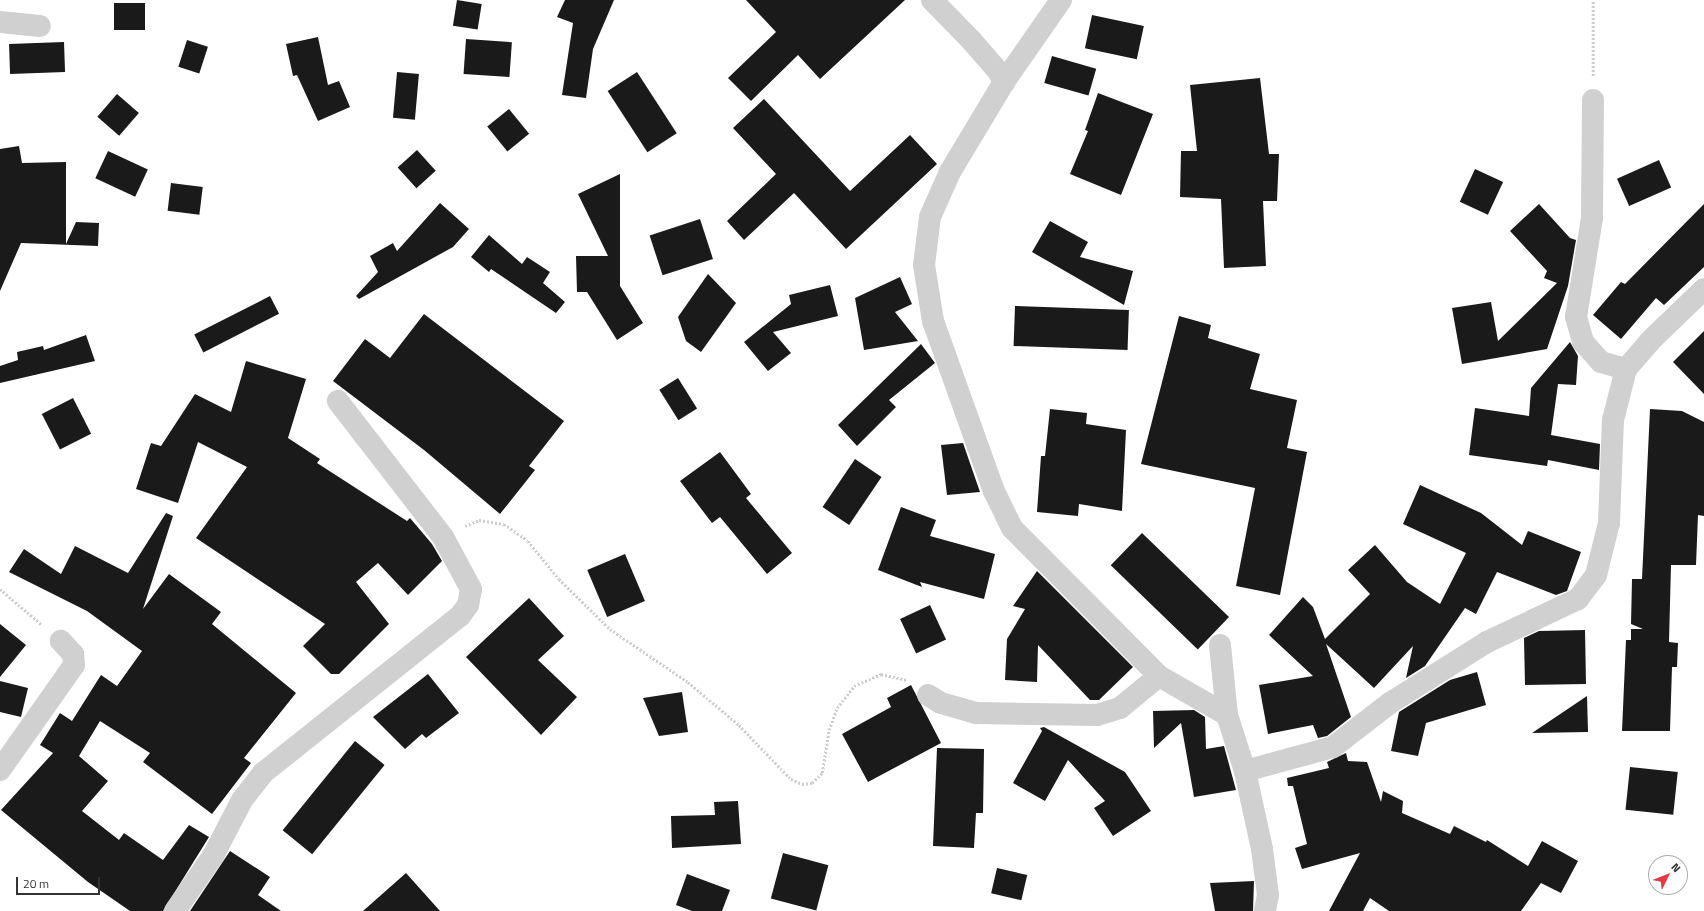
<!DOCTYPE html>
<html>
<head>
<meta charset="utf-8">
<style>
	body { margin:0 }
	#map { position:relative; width:1704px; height:911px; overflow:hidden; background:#fff; font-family:"Titillium Web",sans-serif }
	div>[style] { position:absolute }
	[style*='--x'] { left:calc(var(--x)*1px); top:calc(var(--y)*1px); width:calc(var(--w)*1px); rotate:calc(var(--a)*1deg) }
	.building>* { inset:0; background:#1a1a1a; transform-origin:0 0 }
	.path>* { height:2.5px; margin-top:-1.25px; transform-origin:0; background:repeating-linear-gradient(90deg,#cdcdcd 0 2px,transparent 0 4px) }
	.street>* { height:22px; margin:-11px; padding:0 11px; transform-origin:11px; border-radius:11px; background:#d0d0d0 }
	span { translate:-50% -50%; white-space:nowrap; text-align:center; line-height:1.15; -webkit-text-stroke:4px #fff; paint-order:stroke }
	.north { position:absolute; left:1648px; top:855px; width:40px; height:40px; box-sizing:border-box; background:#fff; border:1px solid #adadad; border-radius:50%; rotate:47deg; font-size:11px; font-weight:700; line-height:16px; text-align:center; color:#333 }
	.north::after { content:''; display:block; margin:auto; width:14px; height:18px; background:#e63946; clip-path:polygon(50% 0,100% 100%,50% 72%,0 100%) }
	.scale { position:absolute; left:16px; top:877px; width:84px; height:18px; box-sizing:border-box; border:2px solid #333; border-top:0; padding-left:5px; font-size:12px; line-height:14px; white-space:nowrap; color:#333; -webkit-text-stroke:3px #fff; paint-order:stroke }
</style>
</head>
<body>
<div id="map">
	<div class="building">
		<i style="left:457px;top:0;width:25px;height:26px;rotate:9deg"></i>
		<i style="clip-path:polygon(565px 0,614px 0,593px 49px,586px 98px,562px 95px,573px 23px,557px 17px)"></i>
		<i style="clip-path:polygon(746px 0,905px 0,820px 79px,798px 55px,751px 101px,728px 78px,776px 32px)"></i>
		<i style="left:145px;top:3px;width:27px;height:31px;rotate:90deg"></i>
		<i style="left:1092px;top:15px;width:53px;height:34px;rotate:12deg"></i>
		<i style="clip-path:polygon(318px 37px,328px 85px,339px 81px,350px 107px,318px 121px,297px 75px,293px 76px,286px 44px)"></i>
		<i style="left:466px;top:39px;width:46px;height:35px;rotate:4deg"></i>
		<i style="left:187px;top:40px;width:22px;height:28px;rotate:18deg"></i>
		<i style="left:64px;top:42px;width:30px;height:55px;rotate:88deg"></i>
		<i style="left:1052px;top:56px;width:46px;height:28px;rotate:16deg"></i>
		<i style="left:397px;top:72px;width:22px;height:46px;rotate:5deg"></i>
		<i style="left:637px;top:72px;width:73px;height:35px;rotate:57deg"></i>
		<i style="clip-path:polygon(1260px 78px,1269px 154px,1279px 154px,1277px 201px,1263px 201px,1266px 266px,1224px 268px,1221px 199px,1180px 197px,1181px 151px,1197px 151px,1190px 85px)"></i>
		<i style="clip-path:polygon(1098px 93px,1153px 114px,1121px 195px,1070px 174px,1088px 131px,1085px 130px)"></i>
		<i style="left:117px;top:94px;width:29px;height:30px;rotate:41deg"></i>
		<i style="clip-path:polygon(764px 99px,850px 191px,910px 135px,937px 164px,846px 249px,794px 193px,744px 240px,727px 221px,776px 174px,733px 128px)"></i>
		<i style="left:509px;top:109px;width:32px;height:28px;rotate:51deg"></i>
		<i style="clip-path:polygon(19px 146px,22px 163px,66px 162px,66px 244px,76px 222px,99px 223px,98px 246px,21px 243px,0 291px,0 149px)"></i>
		<i style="left:417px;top:150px;width:28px;height:26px;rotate:48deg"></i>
		<i style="left:108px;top:151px;width:44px;height:30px;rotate:25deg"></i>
		<i style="left:1659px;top:160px;width:30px;height:46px;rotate:66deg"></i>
		<i style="left:1475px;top:169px;width:31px;height:36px;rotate:25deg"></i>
		<i style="clip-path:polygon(620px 174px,620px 286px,643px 323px,617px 340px,587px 292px,577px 292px,576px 256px,608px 256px,578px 194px)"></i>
		<i style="left:171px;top:183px;width:32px;height:28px;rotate:7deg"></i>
		<i style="clip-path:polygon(440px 203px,469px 229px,453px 247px,359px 299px,356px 296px,378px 272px,370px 256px,393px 243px,397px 251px)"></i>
		<i style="clip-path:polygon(1539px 204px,1570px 238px,1576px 240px,1568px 286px,1547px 349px,1462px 364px,1452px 308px,1491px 302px,1498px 341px,1557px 283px,1544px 278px,1547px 271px,1510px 231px)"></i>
		<i style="clip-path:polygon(1704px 204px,1704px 267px,1664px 305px,1656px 298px,1621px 339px,1593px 315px,1621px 282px,1625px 284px)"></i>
		<i style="left:700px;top:219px;width:42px;height:53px;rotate:72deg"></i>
		<i style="clip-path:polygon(1050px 221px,1088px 242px,1080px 257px,1133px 271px,1124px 305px,1032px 252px)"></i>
		<i style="clip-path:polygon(489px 235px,522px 264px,527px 257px,550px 272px,543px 283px,565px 302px,556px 313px,491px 269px,489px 272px,471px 257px)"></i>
		<i style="clip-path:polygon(708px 274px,736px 303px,701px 352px,686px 341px,678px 317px)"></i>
		<i style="clip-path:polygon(900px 277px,912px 304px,895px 312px,918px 341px,864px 350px,855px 298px)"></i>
		<i style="clip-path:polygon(830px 285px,838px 316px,773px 332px,791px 353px,768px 371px,744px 342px,791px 304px,789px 295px)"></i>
		<i style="left:270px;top:296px;width:20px;height:85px;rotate:63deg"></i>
		<i style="left:1015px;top:306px;width:114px;height:40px;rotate:2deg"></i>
		<i style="clip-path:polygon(424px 314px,564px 421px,529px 466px,535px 470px,500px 514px,424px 450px,333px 381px,365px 339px,390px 358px)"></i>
		<i style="clip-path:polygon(1179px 316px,1211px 325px,1208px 338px,1260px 354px,1250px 389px,1297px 400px,1287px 448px,1307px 452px,1280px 595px,1236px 586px,1255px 488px,1141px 464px)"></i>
		<i style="clip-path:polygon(1704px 331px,1704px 394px,1673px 362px)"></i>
		<i style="clip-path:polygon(86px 335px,95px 361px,0 383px,0 366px,18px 360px,17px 352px,43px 346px,44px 350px)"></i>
		<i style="clip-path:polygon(1570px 342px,1578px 356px,1576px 385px,1558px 384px,1551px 435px,1600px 444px,1599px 470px,1548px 460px,1547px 466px,1469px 455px,1475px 408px,1529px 416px,1531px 388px)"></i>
		<i style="clip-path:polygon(921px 344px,935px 363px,889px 400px,896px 407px,857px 446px,838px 425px)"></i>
		<i style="clip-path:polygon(246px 361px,306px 379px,288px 438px,320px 459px,317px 463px,407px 521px,410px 518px,432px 544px,442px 561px,408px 595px,378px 563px,356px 582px,389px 624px,339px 674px,331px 674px,303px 646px,325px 624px,196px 538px,247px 467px,198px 442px,178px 503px,136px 489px,151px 443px,161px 446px,195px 394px,231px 412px)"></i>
		<i style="left:678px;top:378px;width:36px;height:22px;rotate:58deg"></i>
		<i style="left:73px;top:398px;width:40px;height:35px;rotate:63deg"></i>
		<i style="clip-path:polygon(1050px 409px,1087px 413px,1086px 424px,1126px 430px,1122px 511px,1079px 504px,1078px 516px,1037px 512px,1041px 456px,1045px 456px)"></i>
		<i style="clip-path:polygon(1650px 409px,1682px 411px,1704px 422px,1704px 516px,1698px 515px,1696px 565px,1671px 565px,1669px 642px,1678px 643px,1677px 667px,1672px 667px,1670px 731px,1622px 731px,1626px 640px,1631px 640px,1631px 629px,1643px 629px,1631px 624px,1632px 579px,1642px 579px)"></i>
		<i style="clip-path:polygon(963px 443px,980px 492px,947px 495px,941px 445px)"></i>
		<i style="clip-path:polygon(720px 452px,751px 494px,746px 498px,792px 553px,767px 574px,720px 517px,712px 523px,680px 481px)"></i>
		<i style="left:855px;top:459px;width:32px;height:58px;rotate:34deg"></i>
		<i style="clip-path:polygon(1420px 485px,1481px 513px,1522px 545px,1528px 531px,1581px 552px,1567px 591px,1556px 595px,1497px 572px,1476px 614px,1465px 608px,1425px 666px,1406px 678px,1413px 646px,1374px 688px,1326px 644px,1351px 717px,1327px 736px,1318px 738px,1313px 725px,1268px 734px,1259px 685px,1313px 676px,1269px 635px,1303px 597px,1313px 607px,1325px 639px,1370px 594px,1348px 570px,1375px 545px,1407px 582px,1440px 604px,1466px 553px,1403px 524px)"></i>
		<i style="clip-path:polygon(901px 507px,936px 520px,930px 536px,995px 554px,984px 599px,920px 582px,922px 587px,878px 570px)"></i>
		<i style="clip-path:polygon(166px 513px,173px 516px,143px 609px,169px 574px,221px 612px,212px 624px,296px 693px,244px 758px,251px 763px,212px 814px,143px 762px,150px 753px,100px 721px,79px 756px,108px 781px,82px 811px,119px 840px,124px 833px,163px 860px,189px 825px,209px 837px,163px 911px,130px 911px,88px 882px,1px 810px,53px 753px,40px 745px,60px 713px,72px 721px,101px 675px,117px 686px,142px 651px,87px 611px,9px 572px,24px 549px,61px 574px,75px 546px,128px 573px)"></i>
		<i style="left:1142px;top:533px;width:121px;height:45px;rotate:44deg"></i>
		<i style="left:625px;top:554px;width:51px;height:41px;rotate:67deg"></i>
		<i style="clip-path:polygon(1037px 571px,1133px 667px,1099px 700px,1090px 700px,1038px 645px,1037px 682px,1005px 680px,1007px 639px,1025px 609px,1013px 606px)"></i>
		<i style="clip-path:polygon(529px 598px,564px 636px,538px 660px,577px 697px,541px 735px,466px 657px)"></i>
		<i style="left:930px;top:605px;width:38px;height:33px;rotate:65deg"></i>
		<i style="clip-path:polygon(0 624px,26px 645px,0 677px)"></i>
		<i style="clip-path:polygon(1585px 630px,1586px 684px,1525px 685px,1524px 638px,1539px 631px)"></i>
		<i style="clip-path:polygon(1477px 672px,1486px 705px,1426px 723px,1418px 756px,1391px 751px,1399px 712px,1450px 680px)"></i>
		<i style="clip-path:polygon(428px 674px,459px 713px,426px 738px,422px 734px,405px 749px,373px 717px)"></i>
		<i style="clip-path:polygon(0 681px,28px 688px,21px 717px,0 712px)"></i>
		<i style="clip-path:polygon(911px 685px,941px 743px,868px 782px,842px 734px,891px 707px,887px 698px)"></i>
		<i style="clip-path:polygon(682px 692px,688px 732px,659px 736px,643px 698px)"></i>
		<i style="clip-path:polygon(1587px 696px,1588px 732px,1532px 733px)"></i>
		<i style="clip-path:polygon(1194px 710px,1205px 717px,1206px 749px,1224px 746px,1236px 790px,1194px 797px,1181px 723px,1154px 748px,1153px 711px)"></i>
		<i style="clip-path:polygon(1044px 727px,1125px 772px,1151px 811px,1113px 836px,1094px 808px,1105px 801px,1068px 760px,1045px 801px,1013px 783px,1042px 731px,1040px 728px)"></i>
		<i style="left:355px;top:741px;width:38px;height:115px;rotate:39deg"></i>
		<i style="clip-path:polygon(937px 748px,984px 749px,983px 813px,976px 813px,974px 848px,933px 846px)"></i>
		<i style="clip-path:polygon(1346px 753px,1348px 761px,1367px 762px,1381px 802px,1383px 791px,1403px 801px,1402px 813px,1450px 834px,1454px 826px,1486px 842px,1487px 840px,1528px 866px,1542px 841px,1578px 861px,1561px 893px,1541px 883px,1521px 911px,1389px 911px,1370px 898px,1363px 911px,1329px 911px,1360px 853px,1302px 869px,1295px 848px,1307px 844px,1293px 786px,1288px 786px,1287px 778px,1329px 768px,1327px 762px)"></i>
		<i style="left:1630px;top:767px;width:48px;height:43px;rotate:6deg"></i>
		<i style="clip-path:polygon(738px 801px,741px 844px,672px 848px,671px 816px,715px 815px,714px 802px)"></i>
		<i style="clip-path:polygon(230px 851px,270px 877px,258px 895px,281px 911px,190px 911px)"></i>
		<i style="left:783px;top:853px;width:47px;height:47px;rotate:15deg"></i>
		<i style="left:997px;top:868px;width:31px;height:26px;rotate:13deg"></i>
		<i style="clip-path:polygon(406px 873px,440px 911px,363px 911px)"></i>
		<i style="clip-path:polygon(687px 874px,730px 890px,722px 911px,692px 911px,676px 905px)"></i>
		<i style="clip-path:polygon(1254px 881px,1253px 911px,1215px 911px,1210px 883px)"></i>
	</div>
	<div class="path">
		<i style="--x:1593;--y:76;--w:76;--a:-90"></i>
		<i style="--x:465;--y:526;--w:15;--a:-23"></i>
		<i style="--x:479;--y:520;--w:25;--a:9"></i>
		<i style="--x:504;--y:524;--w:29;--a:35"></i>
		<i style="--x:528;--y:541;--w:49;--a:50.8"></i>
		<i style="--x:559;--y:579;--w:71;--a:44.4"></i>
		<i style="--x:610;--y:629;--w:94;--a:34.2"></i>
		<i style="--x:688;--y:682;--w:67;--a:40.1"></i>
		<i style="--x:739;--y:725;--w:75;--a:46.1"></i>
		<i style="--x:791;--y:779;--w:12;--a:24"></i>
		<i style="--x:802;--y:784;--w:10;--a:-6"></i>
		<i style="--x:812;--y:783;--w:14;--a:-45"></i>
		<i style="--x:822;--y:773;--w:44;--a:-80.8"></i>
		<i style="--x:829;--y:730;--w:23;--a:-70"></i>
		<i style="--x:837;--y:708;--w:28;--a:-52"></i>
		<i style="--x:854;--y:686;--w:30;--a:-24"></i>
		<i style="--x:881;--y:674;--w:27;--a:13"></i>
		<i style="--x:0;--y:589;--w:55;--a:40.6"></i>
	</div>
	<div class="street">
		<i style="--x:932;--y:0;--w:56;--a:45.7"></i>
		<i style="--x:971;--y:40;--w:41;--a:48.9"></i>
		<i style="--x:998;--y:71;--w:13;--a:61"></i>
		<i style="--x:1004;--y:82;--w:105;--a:121"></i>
		<i style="--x:950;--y:172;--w:49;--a:114"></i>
		<i style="--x:930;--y:217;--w:48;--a:97.1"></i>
		<i style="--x:924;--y:265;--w:57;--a:80.9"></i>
		<i style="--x:933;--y:321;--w:181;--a:70.3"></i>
		<i style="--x:994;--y:491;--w:41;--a:64.1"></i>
		<i style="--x:1012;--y:528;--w:209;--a:45.2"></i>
		<i style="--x:1159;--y:676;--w:78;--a:29.8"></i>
		<i style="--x:0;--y:22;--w:40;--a:5.7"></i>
		<i style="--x:1004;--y:82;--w:100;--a:-55.2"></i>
		<i style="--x:1593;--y:100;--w:118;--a:90.5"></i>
		<i style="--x:1592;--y:218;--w:100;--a:99.2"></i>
		<i style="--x:1576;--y:317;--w:26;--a:74"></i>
		<i style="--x:1583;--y:342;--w:27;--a:48"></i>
		<i style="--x:1601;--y:362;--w:26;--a:16"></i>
		<i style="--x:1220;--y:645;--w:70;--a:84.3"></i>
		<i style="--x:1227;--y:715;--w:59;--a:72.2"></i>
		<i style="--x:1245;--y:771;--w:80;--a:77.7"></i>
		<i style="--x:1262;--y:849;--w:46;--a:82.6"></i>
		<i style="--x:1268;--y:895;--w:16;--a:101"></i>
		<i style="--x:928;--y:695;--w:15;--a:32"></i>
		<i style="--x:941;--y:703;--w:37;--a:16"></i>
		<i style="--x:977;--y:713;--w:120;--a:1"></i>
		<i style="--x:1097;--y:715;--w:24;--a:-17"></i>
		<i style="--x:1120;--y:708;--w:50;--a:-39.4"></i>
		<i style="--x:0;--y:770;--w:128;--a:-54.8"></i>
		<i style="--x:74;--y:665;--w:11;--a:-95"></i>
		<i style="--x:73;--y:654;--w:18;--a:-133"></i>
		<i style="--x:1245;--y:771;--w:91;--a:-15.3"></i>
		<i style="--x:1333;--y:747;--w:72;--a:-37.7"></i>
		<i style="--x:1390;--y:703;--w:115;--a:-32.2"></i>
		<i style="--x:1487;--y:642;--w:101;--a:-25.3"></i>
		<i style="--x:1578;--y:599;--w:30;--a:-53"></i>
		<i style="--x:1596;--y:575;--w:54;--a:-76"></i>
		<i style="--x:1609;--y:523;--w:103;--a:-87.8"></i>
		<i style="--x:1613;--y:420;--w:53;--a:-75.7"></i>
		<i style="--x:1626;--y:369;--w:37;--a:-49"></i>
		<i style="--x:1650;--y:341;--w:75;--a:-43.9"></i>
		<i style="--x:175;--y:911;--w:67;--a:-55.4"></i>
		<i style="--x:213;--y:856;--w:63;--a:-62.6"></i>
		<i style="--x:242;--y:800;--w:34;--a:-52"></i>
		<i style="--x:263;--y:773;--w:252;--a:-38.6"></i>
		<i style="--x:460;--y:616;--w:14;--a:-54"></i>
		<i style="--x:468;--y:605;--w:16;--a:-79"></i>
		<i style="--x:471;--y:589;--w:59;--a:-118.3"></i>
		<i style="--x:443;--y:537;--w:172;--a:-127.7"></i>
	</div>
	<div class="north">N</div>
	<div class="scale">20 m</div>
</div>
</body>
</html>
